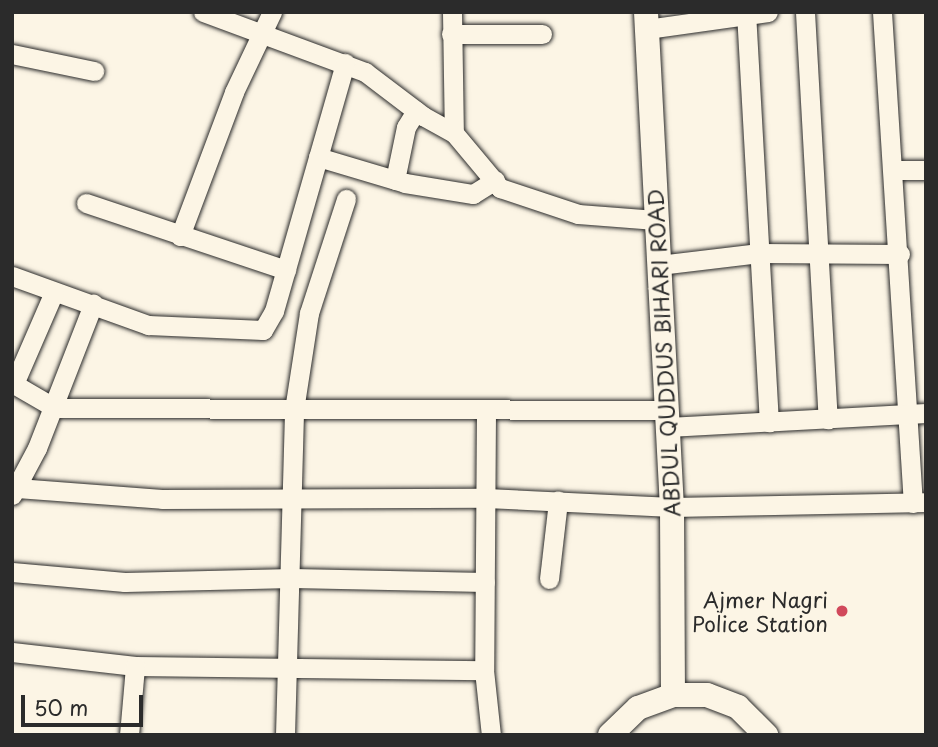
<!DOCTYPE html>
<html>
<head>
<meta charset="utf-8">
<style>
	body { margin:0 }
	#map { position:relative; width:938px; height:747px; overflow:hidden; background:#fcf5e5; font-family:"Playpen Sans",sans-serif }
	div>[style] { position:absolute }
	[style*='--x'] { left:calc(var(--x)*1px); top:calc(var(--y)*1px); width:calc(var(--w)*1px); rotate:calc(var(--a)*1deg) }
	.roads { filter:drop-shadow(0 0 2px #2b2b2b) drop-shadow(0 0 2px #2b2b2b) }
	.minor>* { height:19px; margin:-9.5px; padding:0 9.5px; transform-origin:9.5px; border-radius:9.5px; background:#fcf5e5 }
	.major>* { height:24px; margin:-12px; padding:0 12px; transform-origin:12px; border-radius:12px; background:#fcf5e5 }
	.dots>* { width:19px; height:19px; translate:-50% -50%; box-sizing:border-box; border:4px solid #fcf5e5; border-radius:50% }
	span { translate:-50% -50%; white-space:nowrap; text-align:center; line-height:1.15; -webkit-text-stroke:5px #fcf5e5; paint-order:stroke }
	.street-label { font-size:21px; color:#2b2b2b }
	.poi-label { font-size:21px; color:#2b2b2b }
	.right { translate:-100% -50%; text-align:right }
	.frame { position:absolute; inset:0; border:14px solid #2b2b2b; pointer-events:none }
	.scale { position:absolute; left:21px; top:695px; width:122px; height:32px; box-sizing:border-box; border:4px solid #2b2b2b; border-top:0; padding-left:9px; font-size:21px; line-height:24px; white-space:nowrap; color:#2b2b2b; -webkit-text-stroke:5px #fcf5e5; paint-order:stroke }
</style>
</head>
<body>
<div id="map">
	<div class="roads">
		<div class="minor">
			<i style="--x:203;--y:12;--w:173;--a:20.3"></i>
			<i style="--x:365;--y:72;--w:73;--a:37.2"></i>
			<i style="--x:423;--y:116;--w:35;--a:29"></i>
			<i style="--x:454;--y:133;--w:72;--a:50.1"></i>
			<i style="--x:500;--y:188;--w:82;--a:18.4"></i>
			<i style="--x:578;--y:214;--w:78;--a:4.4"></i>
			<i style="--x:452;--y:12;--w:121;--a:89.1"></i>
			<i style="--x:746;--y:12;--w:411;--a:86.8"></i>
			<i style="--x:805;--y:12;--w:408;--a:86.8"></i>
			<i style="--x:882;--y:12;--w:492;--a:86.4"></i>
			<i style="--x:647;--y:29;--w:122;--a:-8"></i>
			<i style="--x:451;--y:34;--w:91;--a:0"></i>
			<i style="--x:12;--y:54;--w:84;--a:11.7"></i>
			<i style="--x:318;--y:157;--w:91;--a:16.6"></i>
			<i style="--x:405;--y:183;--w:69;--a:9.2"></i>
			<i style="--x:473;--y:194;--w:26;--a:-32"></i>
			<i style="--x:895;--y:170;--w:31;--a:0"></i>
			<i style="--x:395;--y:180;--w:54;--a:-78.3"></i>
			<i style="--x:406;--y:127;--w:19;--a:-58"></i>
			<i style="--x:86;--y:203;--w:211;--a:18.5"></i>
			<i style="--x:180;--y:236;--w:154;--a:-69.4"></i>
			<i style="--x:234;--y:92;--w:89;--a:-64.6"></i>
			<i style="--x:659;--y:265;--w:101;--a:-6.8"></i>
			<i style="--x:759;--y:253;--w:141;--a:0.4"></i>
			<i style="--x:12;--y:276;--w:145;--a:19.8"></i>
			<i style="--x:148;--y:325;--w:115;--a:2.5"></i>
			<i style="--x:263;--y:330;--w:22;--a:-60"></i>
			<i style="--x:274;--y:311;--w:258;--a:-74"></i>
			<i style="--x:12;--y:383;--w:50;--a:30.2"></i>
			<i style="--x:55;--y:408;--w:612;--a:0.19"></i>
			<i style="--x:14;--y:384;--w:100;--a:-66.5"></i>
			<i style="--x:486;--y:412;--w:258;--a:90.4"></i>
			<i style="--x:484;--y:670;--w:65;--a:83.9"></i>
			<i style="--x:668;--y:427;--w:258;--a:-3.1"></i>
			<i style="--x:17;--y:488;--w:145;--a:4.3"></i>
			<i style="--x:162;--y:499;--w:324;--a:-0.2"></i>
			<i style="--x:486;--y:498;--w:186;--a:2.8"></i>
			<i style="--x:672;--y:507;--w:254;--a:-1.1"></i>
			<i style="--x:12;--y:495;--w:53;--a:-62"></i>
			<i style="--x:37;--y:448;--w:155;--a:-68.7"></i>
			<i style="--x:12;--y:572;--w:113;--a:5.1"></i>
			<i style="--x:125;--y:582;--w:167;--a:-1.4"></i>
			<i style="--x:292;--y:578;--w:193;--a:1.2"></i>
			<i style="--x:549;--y:579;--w:79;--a:-83.4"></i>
			<i style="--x:12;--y:652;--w:124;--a:6.5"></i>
			<i style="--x:135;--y:666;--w:349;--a:0.7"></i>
			<i style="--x:129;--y:735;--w:69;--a:-85"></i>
			<i style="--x:285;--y:735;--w:325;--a:-88.4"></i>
			<i style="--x:294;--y:410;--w:98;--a:-81.2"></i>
			<i style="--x:309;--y:313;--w:120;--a:-72"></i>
		</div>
		<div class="major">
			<i style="--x:646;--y:12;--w:496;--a:87"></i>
			<i style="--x:672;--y:507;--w:188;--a:89.7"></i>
			<i style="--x:610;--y:735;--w:39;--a:-44"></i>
			<i style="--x:638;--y:708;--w:37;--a:-20"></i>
			<i style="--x:673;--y:695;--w:34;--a:0"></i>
			<i style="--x:707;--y:695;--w:33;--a:21"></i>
			<i style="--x:738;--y:707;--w:40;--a:45"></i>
		</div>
	</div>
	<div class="dots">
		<i style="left:842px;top:611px;background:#d1495b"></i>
	</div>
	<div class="street-label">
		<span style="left:663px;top:353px;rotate:-93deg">ABDUL QUDDUS BIHARI ROAD</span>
	</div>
	<div class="poi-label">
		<span class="right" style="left:828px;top:611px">Ajmer Nagri<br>Police Station</span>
	</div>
	<div class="frame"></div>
	<div class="scale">50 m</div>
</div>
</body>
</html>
